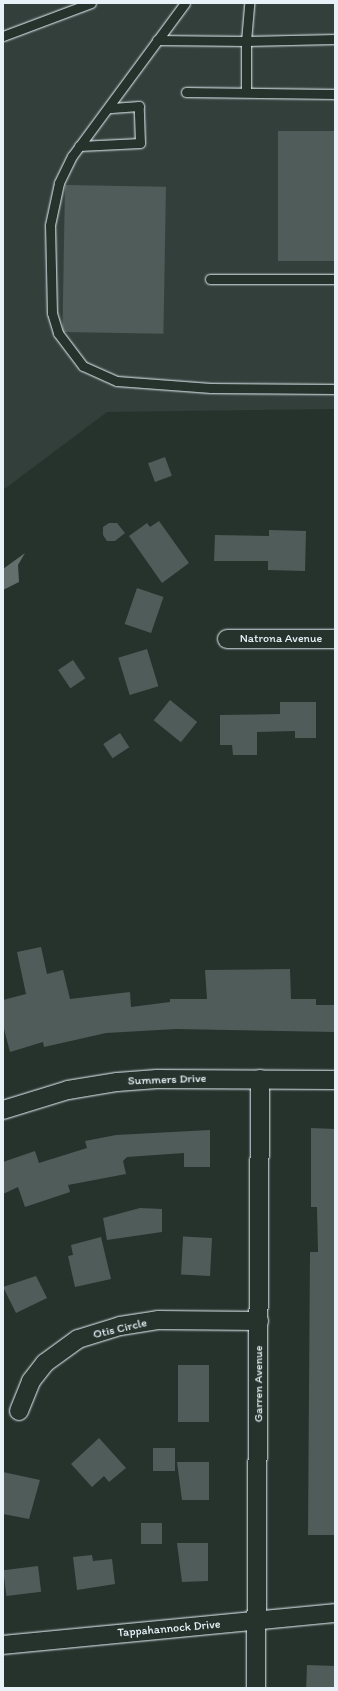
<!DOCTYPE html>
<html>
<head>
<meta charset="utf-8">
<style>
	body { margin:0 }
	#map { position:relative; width:338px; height:1691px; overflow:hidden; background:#26332d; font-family:Itim,sans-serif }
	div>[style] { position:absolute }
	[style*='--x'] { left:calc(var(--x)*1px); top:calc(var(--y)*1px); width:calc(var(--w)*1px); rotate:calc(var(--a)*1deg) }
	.built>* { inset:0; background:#333f3a }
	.water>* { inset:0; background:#636f6d }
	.building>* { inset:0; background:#505c59; transform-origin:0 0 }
	.roads { filter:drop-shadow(0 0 1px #e8f1f8) drop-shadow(0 0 1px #e8f1f8) }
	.lane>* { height:9px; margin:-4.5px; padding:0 4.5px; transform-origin:4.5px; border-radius:4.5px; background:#26332d }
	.street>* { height:18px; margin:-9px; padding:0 9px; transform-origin:9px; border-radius:9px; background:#26332d }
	span { translate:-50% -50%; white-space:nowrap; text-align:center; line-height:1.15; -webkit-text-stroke:3px #26332d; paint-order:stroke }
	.street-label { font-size:12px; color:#e8f1f8 }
	.frame { position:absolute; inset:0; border:4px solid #e8f1f8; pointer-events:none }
</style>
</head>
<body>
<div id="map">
	<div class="built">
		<i style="clip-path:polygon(3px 3px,335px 3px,335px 409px,107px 412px,3px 490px)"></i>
	</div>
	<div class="water">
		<i style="clip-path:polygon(25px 553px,18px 565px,19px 582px,3px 590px,3px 569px)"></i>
	</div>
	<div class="building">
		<i style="left:335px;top:131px;width:130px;height:57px;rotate:90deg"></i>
		<i style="left:65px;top:185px;width:101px;height:147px;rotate:1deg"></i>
		<i style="left:165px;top:457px;width:20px;height:18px;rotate:70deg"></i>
		<i style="clip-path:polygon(159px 521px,189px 563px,162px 583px,129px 536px,147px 523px,150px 527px)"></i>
		<i style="clip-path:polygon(109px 523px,117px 523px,125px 533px,115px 541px,107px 541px,103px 535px,103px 527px)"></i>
		<i style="clip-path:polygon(269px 530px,306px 531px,305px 571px,268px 570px,268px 561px,214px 561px,215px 535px,269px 536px)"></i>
		<i style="left:137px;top:588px;width:28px;height:38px;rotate:19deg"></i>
		<i style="left:147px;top:649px;width:39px;height:30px;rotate:73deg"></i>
		<i style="left:73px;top:660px;width:22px;height:18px;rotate:56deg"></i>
		<i style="left:170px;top:700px;width:35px;height:26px;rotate:39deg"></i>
		<i style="clip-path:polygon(280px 702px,316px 702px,316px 738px,295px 738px,295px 731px,257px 732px,257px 755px,233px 755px,232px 745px,220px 745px,220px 715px,280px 714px)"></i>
		<i style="left:120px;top:733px;width:17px;height:20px;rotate:57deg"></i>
		<i style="clip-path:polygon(41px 947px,47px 974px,63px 970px,70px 999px,130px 992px,131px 1007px,170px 1002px,170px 999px,207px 999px,205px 970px,290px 969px,291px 999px,316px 999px,316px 1005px,335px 1005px,335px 1032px,176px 1029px,106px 1033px,44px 1047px,43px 1042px,10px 1052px,3px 1025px,3px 1000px,26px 994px,17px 952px)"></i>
		<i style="clip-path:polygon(311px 1128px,335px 1129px,335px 1535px,308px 1535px,310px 1252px,318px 1252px,317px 1207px,311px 1207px)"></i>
		<i style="clip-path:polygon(210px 1130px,210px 1167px,184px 1167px,184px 1153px,127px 1157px,123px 1161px,126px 1174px,68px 1185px,70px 1192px,25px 1207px,18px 1187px,3px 1194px,3px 1162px,35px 1151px,39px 1163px,87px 1148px,85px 1141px,116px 1135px)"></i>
		<i style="clip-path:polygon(140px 1208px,162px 1209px,162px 1232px,107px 1240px,103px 1218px)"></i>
		<i style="clip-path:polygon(101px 1237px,111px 1279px,75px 1287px,68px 1256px,73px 1255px,71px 1245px)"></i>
		<i style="left:212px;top:1238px;width:38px;height:29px;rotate:93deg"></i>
		<i style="clip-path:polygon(36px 1276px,47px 1298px,16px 1313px,3px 1287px)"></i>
		<i style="left:178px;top:1365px;width:31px;height:57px"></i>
		<i style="clip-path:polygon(99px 1438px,126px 1468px,109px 1482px,104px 1476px,92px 1487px,71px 1464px)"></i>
		<i style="left:153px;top:1448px;width:22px;height:23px"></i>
		<i style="clip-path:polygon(177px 1462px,209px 1462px,209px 1500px,182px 1500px)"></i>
		<i style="clip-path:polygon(3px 1472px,40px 1480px,29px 1519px,3px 1514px)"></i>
		<i style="left:141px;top:1523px;width:21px;height:21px"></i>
		<i style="clip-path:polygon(177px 1543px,208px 1543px,208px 1581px,182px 1582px)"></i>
		<i style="clip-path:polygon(92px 1555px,93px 1561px,112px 1559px,115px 1584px,77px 1590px,73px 1557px)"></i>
		<i style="left:38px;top:1566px;width:26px;height:35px;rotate:83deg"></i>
		<i style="left:307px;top:1665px;width:28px;height:23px;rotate:2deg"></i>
	</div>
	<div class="roads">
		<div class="lane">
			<i style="--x:185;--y:3;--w:190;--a:126.4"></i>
			<i style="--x:72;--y:156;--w:30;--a:116"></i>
			<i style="--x:59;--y:183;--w:43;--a:102.1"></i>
			<i style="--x:50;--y:225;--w:88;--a:88.7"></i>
			<i style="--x:52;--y:313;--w:21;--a:73"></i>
			<i style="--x:58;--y:333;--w:41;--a:52.9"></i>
			<i style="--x:83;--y:366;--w:37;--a:24"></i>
			<i style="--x:117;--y:381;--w:94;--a:4.3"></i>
			<i style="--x:211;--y:388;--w:124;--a:0.5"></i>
			<i style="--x:3;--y:36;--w:94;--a:-20.6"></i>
			<i style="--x:157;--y:40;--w:89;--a:0.6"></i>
			<i style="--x:246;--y:41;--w:38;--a:-85"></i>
			<i style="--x:186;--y:92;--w:149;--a:0.8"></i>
			<i style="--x:246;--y:92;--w:51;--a:-90"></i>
			<i style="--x:246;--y:41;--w:89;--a:-1.3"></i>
			<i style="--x:79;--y:146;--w:61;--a:-2.8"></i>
			<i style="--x:140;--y:143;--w:37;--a:-92"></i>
			<i style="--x:139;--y:106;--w:31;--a:176"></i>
			<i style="--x:210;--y:279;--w:125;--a:0"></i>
		</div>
		<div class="street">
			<i style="--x:227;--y:639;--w:108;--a:0"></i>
			<i style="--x:3;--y:1110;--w:68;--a:-17.1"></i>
			<i style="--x:68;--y:1090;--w:50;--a:-9.3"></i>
			<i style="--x:117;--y:1082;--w:40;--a:-4.3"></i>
			<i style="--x:157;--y:1079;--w:178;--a:0.3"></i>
			<i style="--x:19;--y:1411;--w:32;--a:-68"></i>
			<i style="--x:31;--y:1381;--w:23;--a:-52"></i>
			<i style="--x:45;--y:1363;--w:41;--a:-36"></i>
			<i style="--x:78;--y:1339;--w:44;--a:-17.2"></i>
			<i style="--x:120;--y:1326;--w:38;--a:-9"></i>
			<i style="--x:158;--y:1320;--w:101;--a:0.6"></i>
			<i style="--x:3;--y:1645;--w:334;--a:-5.5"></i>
			<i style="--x:256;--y:1688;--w:609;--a:-89.62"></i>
		</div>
	</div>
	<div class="street-label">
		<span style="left:281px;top:639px">Natrona Avenue</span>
		<span style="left:167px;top:1080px;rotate:-2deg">Summers Drive</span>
		<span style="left:120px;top:1329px;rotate:-13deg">Otis Circle</span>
		<span style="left:259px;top:1384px;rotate:-90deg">Garren Avenue</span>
		<span style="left:169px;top:1629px;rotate:-5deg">Tappahannock Drive</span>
	</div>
	<div class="frame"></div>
</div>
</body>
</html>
